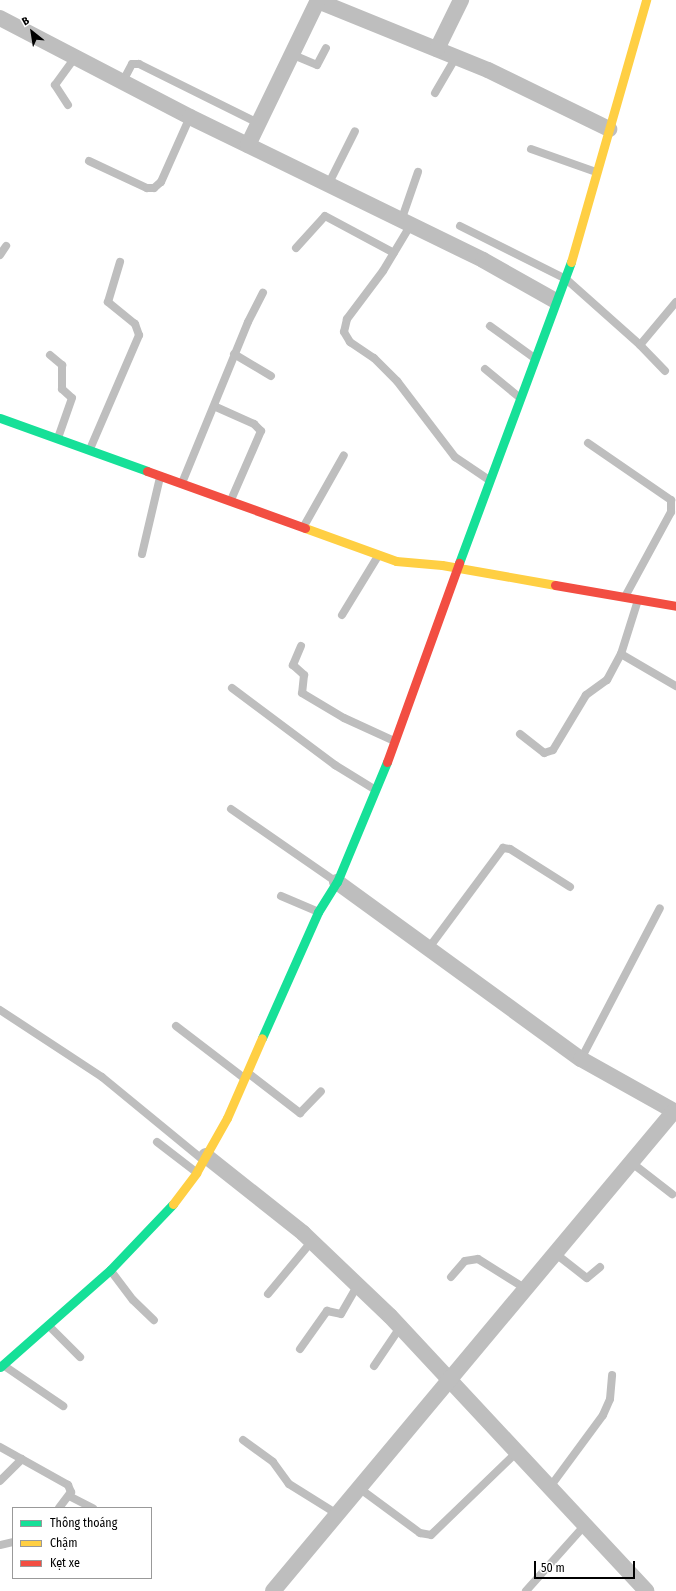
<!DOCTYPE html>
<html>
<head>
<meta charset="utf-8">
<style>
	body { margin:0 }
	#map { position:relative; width:676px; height:1591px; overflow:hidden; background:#fff; font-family:"Fira Sans Condensed",sans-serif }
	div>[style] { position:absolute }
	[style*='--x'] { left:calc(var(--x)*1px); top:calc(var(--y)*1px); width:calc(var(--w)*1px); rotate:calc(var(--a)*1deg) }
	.lane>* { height:8px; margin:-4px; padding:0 4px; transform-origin:4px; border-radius:4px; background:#bebebe }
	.street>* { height:16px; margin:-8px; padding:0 8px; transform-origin:8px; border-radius:8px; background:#bebebe }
	.fast>* { height:9px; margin:-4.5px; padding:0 4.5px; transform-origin:4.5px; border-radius:4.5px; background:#16e098 }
	.slow>* { height:9px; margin:-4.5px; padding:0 4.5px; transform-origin:4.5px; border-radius:4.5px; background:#ffcf43 }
	.jam>* { height:9px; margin:-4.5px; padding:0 4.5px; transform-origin:4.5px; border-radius:4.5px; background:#f24e42 }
	span { translate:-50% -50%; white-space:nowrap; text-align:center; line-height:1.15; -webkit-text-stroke:4px #fff; paint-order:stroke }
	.legend { position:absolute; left:12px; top:1507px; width:140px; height:72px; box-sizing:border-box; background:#fff; border:1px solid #999; margin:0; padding:5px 7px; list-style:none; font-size:12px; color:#000 }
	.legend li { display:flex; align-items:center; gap:8px; height:20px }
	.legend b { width:20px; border:1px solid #999 }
	.north { position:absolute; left:12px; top:12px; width:40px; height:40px; -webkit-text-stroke:3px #fff; paint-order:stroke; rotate:330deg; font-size:11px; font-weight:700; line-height:16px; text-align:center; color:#000 }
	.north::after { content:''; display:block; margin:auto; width:14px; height:18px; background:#000; clip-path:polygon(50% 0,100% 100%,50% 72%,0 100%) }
	.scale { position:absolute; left:534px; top:1561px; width:101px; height:18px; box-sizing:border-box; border:2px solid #000; border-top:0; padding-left:5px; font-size:12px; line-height:14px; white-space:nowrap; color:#000; -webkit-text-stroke:3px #fff; paint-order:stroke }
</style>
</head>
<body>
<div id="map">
	<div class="lane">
		<i style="--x:291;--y:54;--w:28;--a:23"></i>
		<i style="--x:317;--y:65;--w:19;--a:-62"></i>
		<i style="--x:123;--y:81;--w:19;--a:-62"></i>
		<i style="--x:132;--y:64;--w:7;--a:0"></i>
		<i style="--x:139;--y:64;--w:133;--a:26.4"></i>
		<i style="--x:435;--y:93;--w:42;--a:-59.7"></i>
		<i style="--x:68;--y:105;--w:24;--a:-123"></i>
		<i style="--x:55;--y:85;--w:34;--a:-54"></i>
		<i style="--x:531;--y:149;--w:69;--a:19.5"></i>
		<i style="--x:89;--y:161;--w:64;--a:25"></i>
		<i style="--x:147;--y:188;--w:7;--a:0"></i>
		<i style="--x:154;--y:188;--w:9;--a:-41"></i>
		<i style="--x:161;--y:182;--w:71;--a:-66"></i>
		<i style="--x:328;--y:185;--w:60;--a:-63.4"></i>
		<i style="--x:401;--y:221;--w:52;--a:-70.9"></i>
		<i style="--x:410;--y:226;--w:52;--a:121"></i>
		<i style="--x:383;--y:271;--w:60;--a:126.9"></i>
		<i style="--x:347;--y:319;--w:13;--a:103"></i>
		<i style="--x:344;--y:332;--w:12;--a:59"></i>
		<i style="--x:350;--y:342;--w:29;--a:34"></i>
		<i style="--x:374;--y:358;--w:33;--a:45"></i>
		<i style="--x:397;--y:381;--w:96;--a:52.7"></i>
		<i style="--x:455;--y:457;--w:40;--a:34"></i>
		<i style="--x:460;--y:226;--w:119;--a:26.6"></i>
		<i style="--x:566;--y:279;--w:99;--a:41.7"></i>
		<i style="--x:640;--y:345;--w:56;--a:-50.1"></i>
		<i style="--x:296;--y:248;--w:43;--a:-47.8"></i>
		<i style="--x:325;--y:216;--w:78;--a:28.2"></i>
		<i style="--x:0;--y:255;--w:11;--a:-56"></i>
		<i style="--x:490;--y:326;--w:53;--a:35.8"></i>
		<i style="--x:640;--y:345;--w:36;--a:46"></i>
		<i style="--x:234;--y:354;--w:43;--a:30.7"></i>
		<i style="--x:50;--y:355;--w:16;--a:40"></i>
		<i style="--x:62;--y:365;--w:24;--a:90"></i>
		<i style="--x:62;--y:389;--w:13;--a:42"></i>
		<i style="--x:72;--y:398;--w:42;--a:109.3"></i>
		<i style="--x:485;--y:369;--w:44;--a:39.5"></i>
		<i style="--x:216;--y:407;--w:42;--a:24.1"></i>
		<i style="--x:254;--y:424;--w:10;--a:45"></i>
		<i style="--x:261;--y:431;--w:75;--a:113.5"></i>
		<i style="--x:588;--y:443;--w:101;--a:34.5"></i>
		<i style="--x:671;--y:500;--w:12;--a:90"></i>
		<i style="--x:671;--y:512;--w:94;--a:118.5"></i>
		<i style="--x:90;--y:449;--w:124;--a:-66.7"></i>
		<i style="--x:139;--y:335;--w:12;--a:-110"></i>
		<i style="--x:135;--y:324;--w:35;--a:-141"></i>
		<i style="--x:108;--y:302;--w:42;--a:-73.3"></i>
		<i style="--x:182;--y:483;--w:174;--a:-67.7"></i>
		<i style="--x:248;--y:322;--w:33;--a:-63"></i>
		<i style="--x:304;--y:526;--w:81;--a:-60.6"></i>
		<i style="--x:142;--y:554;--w:79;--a:-76.8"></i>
		<i style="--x:342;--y:615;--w:69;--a:-58.6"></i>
		<i style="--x:301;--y:646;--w:21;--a:113"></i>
		<i style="--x:293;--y:665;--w:15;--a:42"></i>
		<i style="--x:304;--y:675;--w:18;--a:96"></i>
		<i style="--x:302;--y:693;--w:49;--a:30.8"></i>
		<i style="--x:344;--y:718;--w:55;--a:24.7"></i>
		<i style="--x:621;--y:654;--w:64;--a:30.2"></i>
		<i style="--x:232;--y:688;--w:129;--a:36.8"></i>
		<i style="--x:335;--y:765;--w:46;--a:31.6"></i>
		<i style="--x:520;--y:734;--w:31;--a:38"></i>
		<i style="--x:544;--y:753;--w:9;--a:-18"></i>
		<i style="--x:553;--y:750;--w:64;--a:-59"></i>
		<i style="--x:586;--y:695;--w:26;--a:-36"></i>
		<i style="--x:607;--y:680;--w:30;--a:-62"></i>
		<i style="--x:621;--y:654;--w:57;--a:-72.5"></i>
		<i style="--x:231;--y:809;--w:126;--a:34.7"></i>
		<i style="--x:281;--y:896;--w:39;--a:23"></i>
		<i style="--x:428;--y:949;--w:126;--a:-53.4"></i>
		<i style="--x:503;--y:848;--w:7;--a:8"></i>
		<i style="--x:510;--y:849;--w:71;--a:32.3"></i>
		<i style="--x:0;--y:1010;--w:122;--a:33.3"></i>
		<i style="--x:102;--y:1077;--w:131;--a:39.4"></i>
		<i style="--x:176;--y:1026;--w:86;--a:37.4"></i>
		<i style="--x:581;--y:1059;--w:170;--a:-62.4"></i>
		<i style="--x:248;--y:1073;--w:66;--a:37.6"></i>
		<i style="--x:300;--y:1113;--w:30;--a:-46"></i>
		<i style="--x:157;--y:1142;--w:49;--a:37.6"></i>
		<i style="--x:632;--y:1163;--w:51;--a:37.8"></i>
		<i style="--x:556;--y:1254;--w:39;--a:38"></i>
		<i style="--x:587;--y:1278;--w:17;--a:-40"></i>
		<i style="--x:111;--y:1271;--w:36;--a:53"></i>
		<i style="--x:133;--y:1300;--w:29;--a:44"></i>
		<i style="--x:451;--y:1277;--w:21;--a:-49"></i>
		<i style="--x:465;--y:1261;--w:13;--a:-9"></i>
		<i style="--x:478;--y:1259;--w:57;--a:32"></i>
		<i style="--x:268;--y:1294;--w:69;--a:-50.3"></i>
		<i style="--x:49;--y:1326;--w:44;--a:45"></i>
		<i style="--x:300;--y:1349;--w:47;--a:-54.6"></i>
		<i style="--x:327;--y:1311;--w:14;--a:12"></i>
		<i style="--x:341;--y:1314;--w:34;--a:-60"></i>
		<i style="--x:3;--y:1365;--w:73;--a:34.3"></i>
		<i style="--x:374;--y:1366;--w:48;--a:-56"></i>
		<i style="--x:243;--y:1440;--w:37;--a:36"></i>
		<i style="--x:273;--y:1462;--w:27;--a:54"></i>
		<i style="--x:289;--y:1484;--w:57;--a:32"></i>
		<i style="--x:0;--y:1447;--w:78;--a:29.2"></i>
		<i style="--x:68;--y:1485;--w:8;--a:67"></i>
		<i style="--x:71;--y:1492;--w:20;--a:127"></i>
		<i style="--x:0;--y:1481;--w:31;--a:-45"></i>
		<i style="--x:550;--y:1487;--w:89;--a:-53.6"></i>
		<i style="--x:603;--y:1415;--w:17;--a:-66"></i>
		<i style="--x:610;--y:1399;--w:24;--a:-85"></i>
		<i style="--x:359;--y:1488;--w:76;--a:36.4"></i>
		<i style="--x:420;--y:1533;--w:11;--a:10"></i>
		<i style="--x:431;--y:1535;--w:120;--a:-44"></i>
		<i style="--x:69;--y:1496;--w:27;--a:27"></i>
		<i style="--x:0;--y:1545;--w:13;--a:-13"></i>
		<i style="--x:526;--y:1591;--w:89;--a:-48.2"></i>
	</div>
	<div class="street">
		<i style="--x:318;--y:1;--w:183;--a:22.1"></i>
		<i style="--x:488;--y:70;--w:135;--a:26"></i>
		<i style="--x:0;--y:18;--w:214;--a:27.5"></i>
		<i style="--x:190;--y:117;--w:326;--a:26"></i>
		<i style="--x:483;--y:260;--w:81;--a:29.4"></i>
		<i style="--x:437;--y:49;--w:55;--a:-63.9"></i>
		<i style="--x:248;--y:145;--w:161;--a:-64.2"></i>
		<i style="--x:337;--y:882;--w:301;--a:36"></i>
		<i style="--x:581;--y:1059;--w:109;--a:29.2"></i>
		<i style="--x:206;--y:1156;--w:124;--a:38.4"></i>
		<i style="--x:303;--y:1233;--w:120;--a:43.7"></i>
		<i style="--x:390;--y:1316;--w:376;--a:47"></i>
		<i style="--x:273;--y:1591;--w:625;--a:-50.12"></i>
	</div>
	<div class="fast">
		<i style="--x:0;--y:418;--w:156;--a:19.8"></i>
		<i style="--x:459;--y:563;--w:321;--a:-69.6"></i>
		<i style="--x:262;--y:1038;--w:138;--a:-66"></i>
		<i style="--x:318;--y:912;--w:36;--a:-58"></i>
		<i style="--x:337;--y:882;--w:130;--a:-67.4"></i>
		<i style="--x:0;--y:1367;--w:147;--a:-41.4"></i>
		<i style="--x:110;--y:1270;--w:91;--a:-46.3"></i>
	</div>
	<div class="slow">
		<i style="--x:571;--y:262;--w:273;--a:-74"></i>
		<i style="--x:305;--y:528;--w:97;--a:19.9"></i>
		<i style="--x:396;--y:561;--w:46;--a:5"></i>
		<i style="--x:442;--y:565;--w:115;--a:10"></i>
		<i style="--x:173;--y:1204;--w:39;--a:-53"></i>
		<i style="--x:196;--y:1173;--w:63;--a:-60.6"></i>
		<i style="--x:227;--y:1118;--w:87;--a:-66.4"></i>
	</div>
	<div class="jam">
		<i style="--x:147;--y:471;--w:168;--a:19.8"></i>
		<i style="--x:555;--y:585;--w:123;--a:9.8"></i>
		<i style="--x:387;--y:762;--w:212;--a:-70.1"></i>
	</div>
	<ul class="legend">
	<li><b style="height:5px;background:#16e098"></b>Thông thoáng</li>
	<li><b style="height:5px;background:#ffcf43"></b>Chậm</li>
	<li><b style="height:5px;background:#f24e42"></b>Kẹt xe</li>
	</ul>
	<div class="north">B</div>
	<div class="scale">50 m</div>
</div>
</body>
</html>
